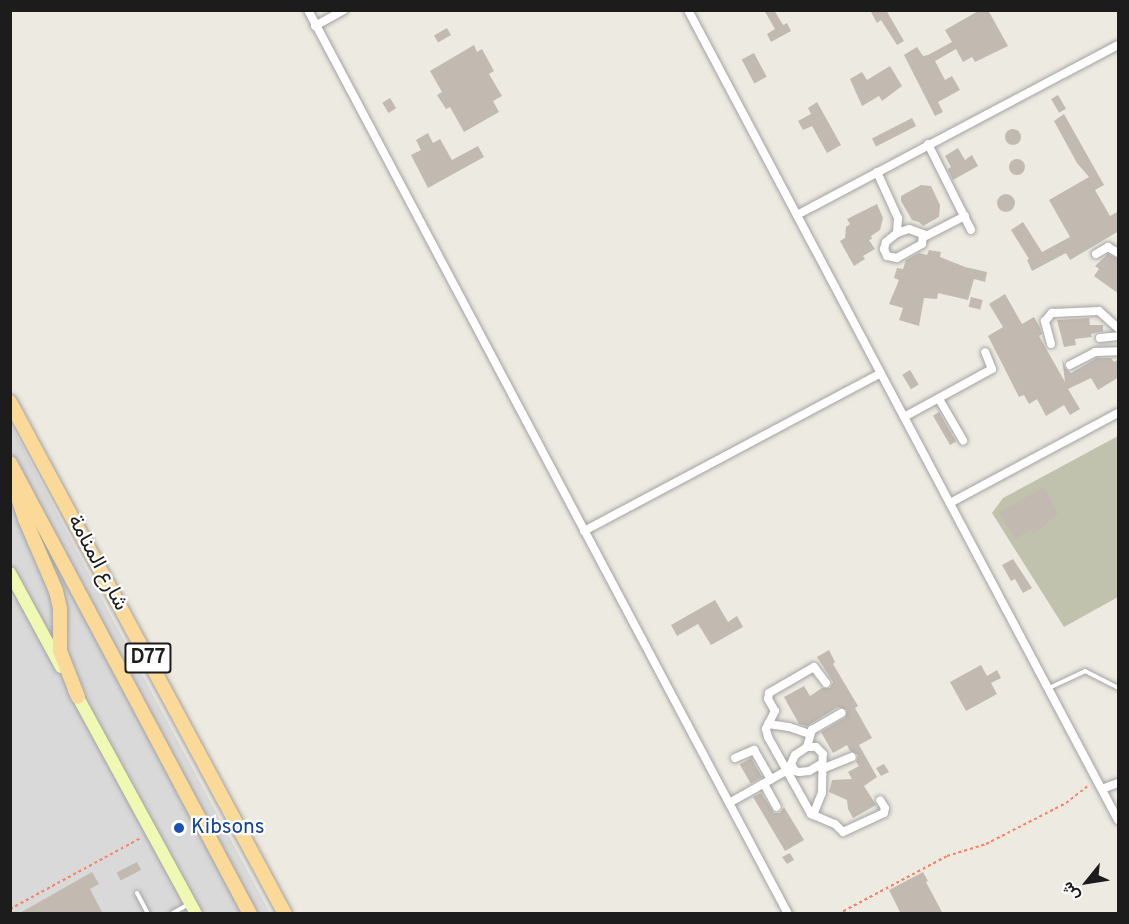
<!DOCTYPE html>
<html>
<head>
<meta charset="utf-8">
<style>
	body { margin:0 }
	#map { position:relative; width:1129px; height:924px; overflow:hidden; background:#edeae1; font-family:Overpass,Vazirmatn,sans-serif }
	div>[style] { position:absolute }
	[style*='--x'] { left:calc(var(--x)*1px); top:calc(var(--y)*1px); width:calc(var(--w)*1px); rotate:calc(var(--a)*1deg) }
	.residential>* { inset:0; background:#dad9d9 }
	.construction>* { inset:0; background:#c0c2ad }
	.building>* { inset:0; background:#c2bab1; transform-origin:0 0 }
	.round { border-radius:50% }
	.path>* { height:2px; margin-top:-1px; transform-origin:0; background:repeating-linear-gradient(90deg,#f98266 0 3px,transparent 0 6px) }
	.roads { filter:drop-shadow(0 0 2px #a3a3a3) drop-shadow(0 0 2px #a3a3a3) }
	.lane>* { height:4px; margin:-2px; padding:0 2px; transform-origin:2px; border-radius:2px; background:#fff }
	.street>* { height:8px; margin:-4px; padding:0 4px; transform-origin:4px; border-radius:4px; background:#fff }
	.secondary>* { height:12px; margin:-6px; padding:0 6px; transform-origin:6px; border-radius:6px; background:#eff9b3 }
	.primary>* { height:14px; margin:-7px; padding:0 7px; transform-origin:7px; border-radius:7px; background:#fbd998 }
	.dots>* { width:16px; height:16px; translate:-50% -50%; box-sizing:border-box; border:3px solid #fff; border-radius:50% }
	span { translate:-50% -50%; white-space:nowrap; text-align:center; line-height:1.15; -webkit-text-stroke:4.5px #fff; paint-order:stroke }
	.shield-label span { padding:2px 4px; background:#fff; border:2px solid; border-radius:4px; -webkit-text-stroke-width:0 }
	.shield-label { font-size:20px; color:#1c1c1c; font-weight:700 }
	.street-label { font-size:21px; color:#1c1c1c }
	.transit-label { font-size:21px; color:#164399 }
	.left { translate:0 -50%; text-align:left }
	.frame { position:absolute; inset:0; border:12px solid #1c1c1c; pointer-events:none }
	.north { position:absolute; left:1057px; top:852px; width:60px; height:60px; -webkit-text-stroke:4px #fff; paint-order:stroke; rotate:240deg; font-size:16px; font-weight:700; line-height:24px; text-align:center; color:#1c1c1c }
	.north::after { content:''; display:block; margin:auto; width:21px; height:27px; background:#1c1c1c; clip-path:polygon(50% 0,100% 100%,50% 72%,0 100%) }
</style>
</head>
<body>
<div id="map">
	<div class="residential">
		<i style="clip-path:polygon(10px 423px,103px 601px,270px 913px,11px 913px)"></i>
	</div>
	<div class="construction">
		<i style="clip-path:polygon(1118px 436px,1118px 597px,1064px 627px,992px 513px,1003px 498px)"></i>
	</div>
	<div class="building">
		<i style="clip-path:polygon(764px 10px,774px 10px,783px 25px,787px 23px,791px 31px,771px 42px,767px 34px,775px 29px)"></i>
		<i style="clip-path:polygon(870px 10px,886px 10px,904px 41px,897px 45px,881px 20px,877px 23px)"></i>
		<i style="clip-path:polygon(980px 10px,988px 10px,1008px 46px,975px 62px,972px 57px,963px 62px,956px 49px,935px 61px,945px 80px,952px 76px,960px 90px,938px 102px,943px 112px,935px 116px,904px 55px,917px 47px,923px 56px,928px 55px,952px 42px,945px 30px)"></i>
		<i style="left:447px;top:28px;width:8px;height:15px;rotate:60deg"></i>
		<i style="clip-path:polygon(474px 45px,477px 52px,482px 49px,494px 71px,489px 74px,502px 96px,493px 101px,499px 112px,464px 132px,450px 107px,446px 109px,437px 95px,442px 92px,430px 71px)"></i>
		<i style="left:754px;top:53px;width:27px;height:14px;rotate:62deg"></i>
		<i style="clip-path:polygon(890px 66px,902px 86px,882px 101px,879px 96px,862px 106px,850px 79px,862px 72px,867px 80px)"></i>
		<i style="left:1058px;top:95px;width:16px;height:8px;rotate:60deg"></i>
		<i style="left:390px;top:98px;width:12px;height:9px;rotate:59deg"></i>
		<i style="clip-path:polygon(817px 102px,841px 145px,827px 153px,812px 126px,803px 130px,798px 121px,811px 114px,808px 108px)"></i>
		<i style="clip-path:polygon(1064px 114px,1104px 185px,1095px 190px,1110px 216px,1119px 211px,1119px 231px,1070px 260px,1066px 253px,1032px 271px,1027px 260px,1029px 259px,1011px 230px,1023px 222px,1042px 252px,1070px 237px,1049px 200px,1089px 177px,1077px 163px,1054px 121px)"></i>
		<i style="left:912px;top:118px;width:9px;height:45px;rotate:63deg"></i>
		<i class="round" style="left:1005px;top:129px;width:16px;height:16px"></i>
		<i style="clip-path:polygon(428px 133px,433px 143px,440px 139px,452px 160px,478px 146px,484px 157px,428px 188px,411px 155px,421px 150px,416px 140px)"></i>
		<i style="clip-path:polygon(958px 148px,965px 160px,972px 155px,978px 166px,953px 180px,948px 169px,951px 167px,945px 156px)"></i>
		<i class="round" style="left:1009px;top:159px;width:16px;height:16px"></i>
		<i style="clip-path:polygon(921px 185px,931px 186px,940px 205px,939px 217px,923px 226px,919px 222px,912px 220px,901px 201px,901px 196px)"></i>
		<i class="round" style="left:997px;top:194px;width:18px;height:18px"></i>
		<i style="clip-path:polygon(877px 204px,883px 218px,880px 230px,871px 236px,872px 239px,869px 240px,875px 249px,863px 256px,865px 259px,854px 266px,840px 241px,845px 238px,846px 227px,850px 224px,847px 219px)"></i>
		<i style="clip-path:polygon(929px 250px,941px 252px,940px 257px,965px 267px,987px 272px,985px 282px,974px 279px,968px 300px,938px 293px,937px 299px,924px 298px,919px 326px,899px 320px,903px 308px,889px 304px,899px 280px,894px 278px,897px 268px,903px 269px,906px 260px,919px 253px,927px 255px)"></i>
		<i style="clip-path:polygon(1108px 254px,1119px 259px,1119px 294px,1094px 276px,1099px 269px,1095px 266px)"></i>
		<i style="clip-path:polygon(1005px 294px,1022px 324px,1034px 317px,1040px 328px,1042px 334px,1039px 336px,1065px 382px,1062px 357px,1065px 368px,1071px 373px,1097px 358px,1111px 358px,1114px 362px,1119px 359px,1119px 377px,1098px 390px,1091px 378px,1068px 389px,1080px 409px,1070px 415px,1064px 405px,1046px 416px,1037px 399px,1029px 404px,1024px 395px,1019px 397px,988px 336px,1003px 327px,989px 304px)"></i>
		<i style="left:971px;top:297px;width:12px;height:10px;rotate:14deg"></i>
		<i style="clip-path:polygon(1089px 318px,1090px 325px,1103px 325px,1103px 331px,1091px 334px,1092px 337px,1075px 339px,1076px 345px,1064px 347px,1057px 320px)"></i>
		<i style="left:910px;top:370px;width:17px;height:9px;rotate:59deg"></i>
		<i style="left:939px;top:412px;width:34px;height:7px;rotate:60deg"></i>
		<i style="clip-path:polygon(1044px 487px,1058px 514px,1034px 534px,1030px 530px,1015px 539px,999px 512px)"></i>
		<i style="clip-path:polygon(1013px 559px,1032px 588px,1023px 593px,1015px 579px,1011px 581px,1002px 565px)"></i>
		<i style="clip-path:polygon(715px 600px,728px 622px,737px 616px,743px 627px,711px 645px,698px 624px,677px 636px,671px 625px)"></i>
		<i style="clip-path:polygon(829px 650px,835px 662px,833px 664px,858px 706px,855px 708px,872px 738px,859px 745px,877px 777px,864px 786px,876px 805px,853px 818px,848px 809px,847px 800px,829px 792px,832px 780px,852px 779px,848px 772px,859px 766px,856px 762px,858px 755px,850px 751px,847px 745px,833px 753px,821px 732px,845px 718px,847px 710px,838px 707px,807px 726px,799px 724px,784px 697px,804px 686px,810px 696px,822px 688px,830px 688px,833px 682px,817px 657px)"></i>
		<i style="clip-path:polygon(981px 665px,987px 676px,997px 670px,1001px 678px,991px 683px,997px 694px,966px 711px,950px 682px)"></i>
		<i style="left:751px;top:758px;width:22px;height:13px;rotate:60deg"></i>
		<i style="clip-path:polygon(884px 764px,889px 772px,881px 776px,876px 768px)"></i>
		<i style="clip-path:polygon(761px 793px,774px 813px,780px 813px,784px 807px,804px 840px,785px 851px,753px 797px)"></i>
		<i style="clip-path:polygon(790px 853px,794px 860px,787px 864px,782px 857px)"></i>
		<i style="left:137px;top:862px;width:9px;height:23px;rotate:63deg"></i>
		<i style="clip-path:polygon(92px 872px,99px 884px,90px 889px,103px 914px,18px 914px)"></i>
		<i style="clip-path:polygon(923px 872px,928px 881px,926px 882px,943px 914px,901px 914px,889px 890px)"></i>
	</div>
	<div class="path">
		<i style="--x:10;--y:909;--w:149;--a:-28.5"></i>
		<i style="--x:838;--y:914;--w:123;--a:-28"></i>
		<i style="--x:947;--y:856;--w:41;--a:-17.1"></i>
		<i style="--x:986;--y:844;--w:90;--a:-27.1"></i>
		<i style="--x:1066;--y:803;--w:28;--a:-38"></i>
	</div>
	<div class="roads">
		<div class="lane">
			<i style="--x:1049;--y:688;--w:40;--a:-25"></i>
			<i style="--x:1085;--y:671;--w:37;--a:27"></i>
			<i style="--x:137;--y:893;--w:24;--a:62"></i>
			<i style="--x:171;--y:914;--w:21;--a:-29"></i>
		</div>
		<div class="street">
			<i style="--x:308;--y:10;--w:1024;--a:62.03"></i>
			<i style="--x:688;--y:10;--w:917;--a:62.04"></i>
			<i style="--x:315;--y:26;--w:33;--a:-29"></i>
			<i style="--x:928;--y:144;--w:96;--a:63.4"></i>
			<i style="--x:877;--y:172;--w:51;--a:65.5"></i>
			<i style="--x:898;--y:218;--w:15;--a:94"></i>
			<i style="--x:797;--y:215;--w:363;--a:-27.9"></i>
			<i style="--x:909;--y:229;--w:15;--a:20"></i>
			<i style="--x:923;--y:234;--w:10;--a:96"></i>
			<i style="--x:922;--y:244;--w:29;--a:151"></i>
			<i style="--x:897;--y:258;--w:10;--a:-169"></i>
			<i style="--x:887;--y:256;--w:8;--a:-113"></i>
			<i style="--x:884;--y:249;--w:7;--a:-74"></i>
			<i style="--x:886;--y:242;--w:14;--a:-39"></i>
			<i style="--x:897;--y:233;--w:13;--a:-18"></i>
			<i style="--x:924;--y:237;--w:46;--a:-27.1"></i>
			<i style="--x:1096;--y:254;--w:14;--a:-30"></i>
			<i style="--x:1108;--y:247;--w:12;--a:31"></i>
			<i style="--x:1100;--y:338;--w:18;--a:-6"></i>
			<i style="--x:1051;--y:344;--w:24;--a:-105"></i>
			<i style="--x:1045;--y:321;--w:11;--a:-49"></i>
			<i style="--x:1052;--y:313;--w:47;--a:-2.4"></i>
			<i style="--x:1099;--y:311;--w:25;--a:42"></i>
			<i style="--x:1070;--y:365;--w:28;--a:-27"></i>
			<i style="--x:1095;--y:352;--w:23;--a:-2"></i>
			<i style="--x:939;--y:399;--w:48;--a:59.7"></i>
			<i style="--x:904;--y:417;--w:100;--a:-28.6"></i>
			<i style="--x:992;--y:369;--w:18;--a:-112"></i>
			<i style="--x:950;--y:503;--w:191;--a:-28.2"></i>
			<i style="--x:584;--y:531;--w:336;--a:-28"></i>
			<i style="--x:826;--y:683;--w:20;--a:-127"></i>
			<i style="--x:814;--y:667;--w:52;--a:150"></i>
			<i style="--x:769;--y:693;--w:6;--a:99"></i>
			<i style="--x:768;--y:699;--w:14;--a:60"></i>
			<i style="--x:775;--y:711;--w:20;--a:117"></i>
			<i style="--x:766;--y:729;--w:8;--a:76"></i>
			<i style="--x:768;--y:737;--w:88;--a:60.8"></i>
			<i style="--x:811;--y:814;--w:26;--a:23"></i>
			<i style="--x:835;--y:824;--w:11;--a:45"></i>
			<i style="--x:843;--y:832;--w:45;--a:-24.9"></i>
			<i style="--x:884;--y:813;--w:5;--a:-79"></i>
			<i style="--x:885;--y:808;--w:9;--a:-122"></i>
			<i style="--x:768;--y:724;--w:21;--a:8"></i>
			<i style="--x:789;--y:727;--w:21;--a:19"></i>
			<i style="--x:807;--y:747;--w:18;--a:-74"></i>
			<i style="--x:812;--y:730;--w:34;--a:-30"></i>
			<i style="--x:735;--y:758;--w:21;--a:-23"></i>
			<i style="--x:754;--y:750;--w:34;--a:60"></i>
			<i style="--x:822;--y:769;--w:32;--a:-22"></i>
			<i style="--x:764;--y:784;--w:26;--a:61"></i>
			<i style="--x:1102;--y:789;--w:17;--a:-21"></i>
			<i style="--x:729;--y:803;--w:71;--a:-29.4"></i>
			<i style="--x:813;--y:815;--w:24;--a:-68"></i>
			<i style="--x:822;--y:793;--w:39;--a:-89"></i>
			<i style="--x:823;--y:754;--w:10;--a:-135"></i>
			<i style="--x:816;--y:747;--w:9;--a:180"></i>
			<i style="--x:807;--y:747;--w:14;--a:146"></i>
			<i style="--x:795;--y:755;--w:10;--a:114"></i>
			<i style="--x:791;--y:764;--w:8;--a:60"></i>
			<i style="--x:795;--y:771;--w:4;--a:14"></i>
			<i style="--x:799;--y:772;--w:10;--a:-6"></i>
			<i style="--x:809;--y:771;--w:14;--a:-30"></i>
		</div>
		<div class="secondary">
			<i style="--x:10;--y:573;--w:107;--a:61.5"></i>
			<i style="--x:74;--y:690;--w:255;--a:61.4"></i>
		</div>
		<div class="primary">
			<i style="--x:10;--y:402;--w:581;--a:61.76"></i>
			<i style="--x:10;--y:463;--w:511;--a:61.98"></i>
			<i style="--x:11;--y:476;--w:45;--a:72"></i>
			<i style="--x:25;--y:519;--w:78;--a:66.7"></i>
			<i style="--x:56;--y:591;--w:18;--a:77"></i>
			<i style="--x:60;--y:609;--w:42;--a:90"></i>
			<i style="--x:60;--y:651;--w:49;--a:68.6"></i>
		</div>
	</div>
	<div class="dots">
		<i style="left:179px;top:828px;background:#1a4fb4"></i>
	</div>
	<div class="shield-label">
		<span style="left:148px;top:658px">D77</span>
	</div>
	<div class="street-label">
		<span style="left:97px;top:563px;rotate:62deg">شارع المنامة</span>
	</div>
	<div class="transit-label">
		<span class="left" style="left:191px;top:828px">Kibsons</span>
	</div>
	<div class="frame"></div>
	<div class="north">ش</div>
</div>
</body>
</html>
